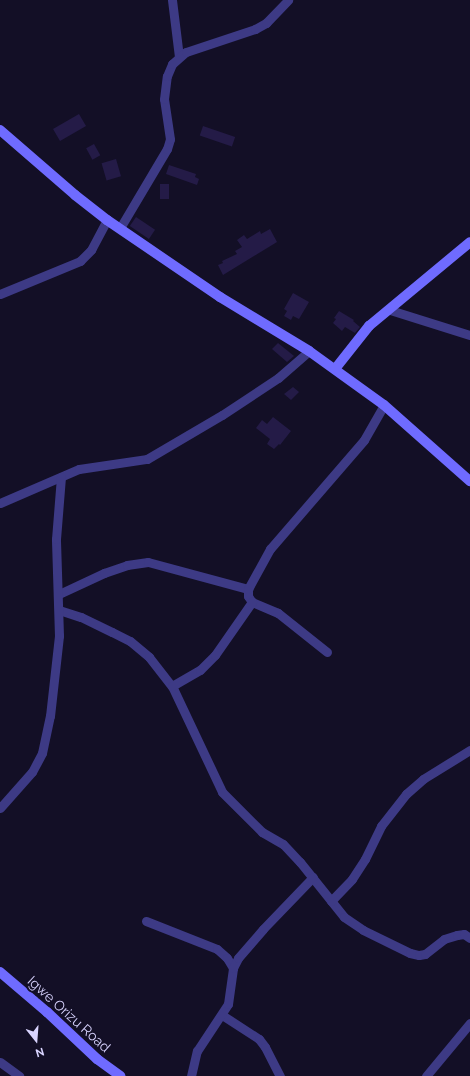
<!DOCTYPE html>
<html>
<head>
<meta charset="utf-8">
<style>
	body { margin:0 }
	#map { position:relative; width:470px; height:1076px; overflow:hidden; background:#130f26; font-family:Raleway,sans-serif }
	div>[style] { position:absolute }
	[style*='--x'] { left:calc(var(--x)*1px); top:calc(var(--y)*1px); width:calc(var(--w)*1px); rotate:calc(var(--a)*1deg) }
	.building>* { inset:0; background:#241b47; transform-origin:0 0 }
	.street>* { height:9px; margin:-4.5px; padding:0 4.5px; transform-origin:4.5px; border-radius:4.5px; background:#3d3a85 }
	.secondary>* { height:10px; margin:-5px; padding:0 5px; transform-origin:5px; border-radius:5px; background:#6f6bff }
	span { translate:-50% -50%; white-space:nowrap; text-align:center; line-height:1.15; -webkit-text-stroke:4px #130f26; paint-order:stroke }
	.street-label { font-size:14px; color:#d9d4ff }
	.north { position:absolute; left:16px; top:1020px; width:40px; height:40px; -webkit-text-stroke:3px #130f26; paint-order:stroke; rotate:163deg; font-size:11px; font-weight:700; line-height:16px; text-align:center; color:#d9d4ff }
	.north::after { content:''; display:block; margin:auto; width:14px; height:18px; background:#d9d4ff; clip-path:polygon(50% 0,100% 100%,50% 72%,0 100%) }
</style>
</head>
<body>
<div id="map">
	<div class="building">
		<i style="left:79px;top:114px;width:14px;height:30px;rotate:60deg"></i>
		<i style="left:203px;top:126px;width:34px;height:10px;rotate:19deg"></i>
		<i style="left:94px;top:144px;width:13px;height:9px;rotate:61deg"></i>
		<i style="left:116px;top:159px;width:18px;height:15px;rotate:74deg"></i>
		<i style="clip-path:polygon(169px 165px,196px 174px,195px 177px,199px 179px,197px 185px,166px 174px)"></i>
		<i style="left:160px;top:184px;width:9px;height:15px"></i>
		<i style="left:136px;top:217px;width:23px;height:11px;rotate:34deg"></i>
		<i style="clip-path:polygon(270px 229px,277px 242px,223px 275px,218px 265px,223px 263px,222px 261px,237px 254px,235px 251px,242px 247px,237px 240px,244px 235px,247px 239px,260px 231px,261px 234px)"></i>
		<i style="clip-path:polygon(293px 293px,309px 302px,299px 319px,293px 316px,291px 320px,284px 316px,287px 311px,284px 309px)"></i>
		<i style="clip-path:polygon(339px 311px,354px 320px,353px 321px,360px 327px,355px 333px,345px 327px,342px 331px,333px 323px,336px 319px,334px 318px)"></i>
		<i style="clip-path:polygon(278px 343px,294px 356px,287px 362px,272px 349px)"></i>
		<i style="clip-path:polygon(293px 387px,299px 392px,291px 400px,284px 394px)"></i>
		<i style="clip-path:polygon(273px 417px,291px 431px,280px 445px,279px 444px,274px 449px,267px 444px,270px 439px,256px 428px,262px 420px,267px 424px)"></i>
	</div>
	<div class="street">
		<i style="--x:172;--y:0;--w:57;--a:83"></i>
		<i style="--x:120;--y:228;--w:92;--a:-59.3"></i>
		<i style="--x:167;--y:149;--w:10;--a:-73"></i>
		<i style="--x:170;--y:139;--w:40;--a:-98.5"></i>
		<i style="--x:164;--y:99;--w:23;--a:-83"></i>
		<i style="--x:167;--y:76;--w:13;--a:-67"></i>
		<i style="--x:172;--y:64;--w:18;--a:-41"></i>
		<i style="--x:186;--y:52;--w:73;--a:-18.4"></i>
		<i style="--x:255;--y:29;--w:13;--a:-29"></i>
		<i style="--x:266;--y:23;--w:32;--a:-46"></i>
		<i style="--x:0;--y:294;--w:87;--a:-22.4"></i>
		<i style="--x:80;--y:261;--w:16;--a:-45"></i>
		<i style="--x:91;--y:250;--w:34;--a:-62"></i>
		<i style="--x:390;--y:310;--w:84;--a:17.4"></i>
		<i style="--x:0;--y:503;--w:86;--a:-23.3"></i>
		<i style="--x:79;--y:469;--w:69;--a:-8.4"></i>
		<i style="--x:147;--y:459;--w:87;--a:-30.4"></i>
		<i style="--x:222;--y:415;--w:67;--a:-33.5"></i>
		<i style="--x:278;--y:378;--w:41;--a:-41.1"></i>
		<i style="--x:59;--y:594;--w:50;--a:-25"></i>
		<i style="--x:104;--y:573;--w:24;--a:-19"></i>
		<i style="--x:127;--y:565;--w:21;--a:-8"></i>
		<i style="--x:148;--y:562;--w:104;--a:15.1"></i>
		<i style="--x:59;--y:610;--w:23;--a:18"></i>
		<i style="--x:81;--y:617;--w:34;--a:26"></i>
		<i style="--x:112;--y:632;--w:20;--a:27"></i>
		<i style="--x:130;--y:641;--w:25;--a:40"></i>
		<i style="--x:149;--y:657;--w:37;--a:52"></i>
		<i style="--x:172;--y:686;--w:117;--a:64.7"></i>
		<i style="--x:222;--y:792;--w:57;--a:45"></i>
		<i style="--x:262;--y:832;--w:24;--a:30"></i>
		<i style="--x:283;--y:844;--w:25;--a:47"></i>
		<i style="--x:300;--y:862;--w:70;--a:51.3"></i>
		<i style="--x:344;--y:917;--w:23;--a:34"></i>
		<i style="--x:363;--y:930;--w:52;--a:26.1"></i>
		<i style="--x:410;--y:953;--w:9;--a:13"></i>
		<i style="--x:419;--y:955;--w:6;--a:-9"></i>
		<i style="--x:425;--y:954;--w:24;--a:-38"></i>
		<i style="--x:444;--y:939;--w:14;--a:-17"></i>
		<i style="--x:457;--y:935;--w:7;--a:-8"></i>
		<i style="--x:464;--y:934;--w:7;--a:34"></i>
		<i style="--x:327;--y:652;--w:63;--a:-141.5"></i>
		<i style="--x:278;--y:613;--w:28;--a:-157"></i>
		<i style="--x:252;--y:602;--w:7;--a:-124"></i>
		<i style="--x:248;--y:596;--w:7;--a:-90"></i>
		<i style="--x:248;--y:589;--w:46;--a:-61.2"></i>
		<i style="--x:270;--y:549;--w:144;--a:-49.2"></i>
		<i style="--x:364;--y:440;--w:40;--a:-60.3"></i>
		<i style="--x:172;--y:686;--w:32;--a:-30"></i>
		<i style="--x:200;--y:670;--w:21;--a:-45"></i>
		<i style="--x:215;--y:655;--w:65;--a:-55.1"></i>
		<i style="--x:0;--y:808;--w:48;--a:-48.4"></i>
		<i style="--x:32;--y:772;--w:21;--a:-62"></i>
		<i style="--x:42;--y:753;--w:38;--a:-78"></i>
		<i style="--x:50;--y:716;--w:81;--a:-83.6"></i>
		<i style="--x:59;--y:636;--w:97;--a:-91.8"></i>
		<i style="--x:56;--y:539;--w:62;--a:-85.4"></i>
		<i style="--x:331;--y:901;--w:30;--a:-46"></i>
		<i style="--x:352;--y:879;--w:24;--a:-57"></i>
		<i style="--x:365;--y:859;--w:37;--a:-64"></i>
		<i style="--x:381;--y:826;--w:41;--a:-52"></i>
		<i style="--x:406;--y:794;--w:23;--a:-41"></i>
		<i style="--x:423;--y:779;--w:55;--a:-31.7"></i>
		<i style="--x:146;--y:921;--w:76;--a:21.5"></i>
		<i style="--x:217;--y:949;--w:13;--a:42"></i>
		<i style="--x:227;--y:958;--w:12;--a:59"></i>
		<i style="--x:222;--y:1015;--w:44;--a:33"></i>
		<i style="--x:259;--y:1039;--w:10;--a:53"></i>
		<i style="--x:265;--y:1047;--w:33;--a:63"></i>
		<i style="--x:0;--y:1062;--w:24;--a:36"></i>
		<i style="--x:191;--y:1076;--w:26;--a:-77"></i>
		<i style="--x:197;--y:1051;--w:56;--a:-56.6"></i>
		<i style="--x:228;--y:1004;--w:36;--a:-82"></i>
		<i style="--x:233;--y:968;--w:11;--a:-63"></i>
		<i style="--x:238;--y:958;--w:38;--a:-49"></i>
		<i style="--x:263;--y:929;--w:72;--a:-46.1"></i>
		<i style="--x:426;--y:1076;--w:69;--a:-50.3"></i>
	</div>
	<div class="secondary">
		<i style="--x:0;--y:130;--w:99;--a:40.9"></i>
		<i style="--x:75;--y:195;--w:41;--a:38"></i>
		<i style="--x:107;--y:220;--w:137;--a:34.3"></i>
		<i style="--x:220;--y:297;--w:104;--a:31.2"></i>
		<i style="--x:309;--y:351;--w:92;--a:35.8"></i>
		<i style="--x:384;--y:405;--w:115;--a:41.5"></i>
		<i style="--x:335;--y:369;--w:55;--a:-51.7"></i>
		<i style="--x:369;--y:326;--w:131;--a:-39.7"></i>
		<i style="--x:0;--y:972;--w:62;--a:40.4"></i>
		<i style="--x:47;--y:1012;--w:69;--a:43.2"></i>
		<i style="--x:97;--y:1059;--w:29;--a:36"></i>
	</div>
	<div class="street-label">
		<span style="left:69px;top:1014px;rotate:42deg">Igwe Orizu Road</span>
	</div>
	<div class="north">N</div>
</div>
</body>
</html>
